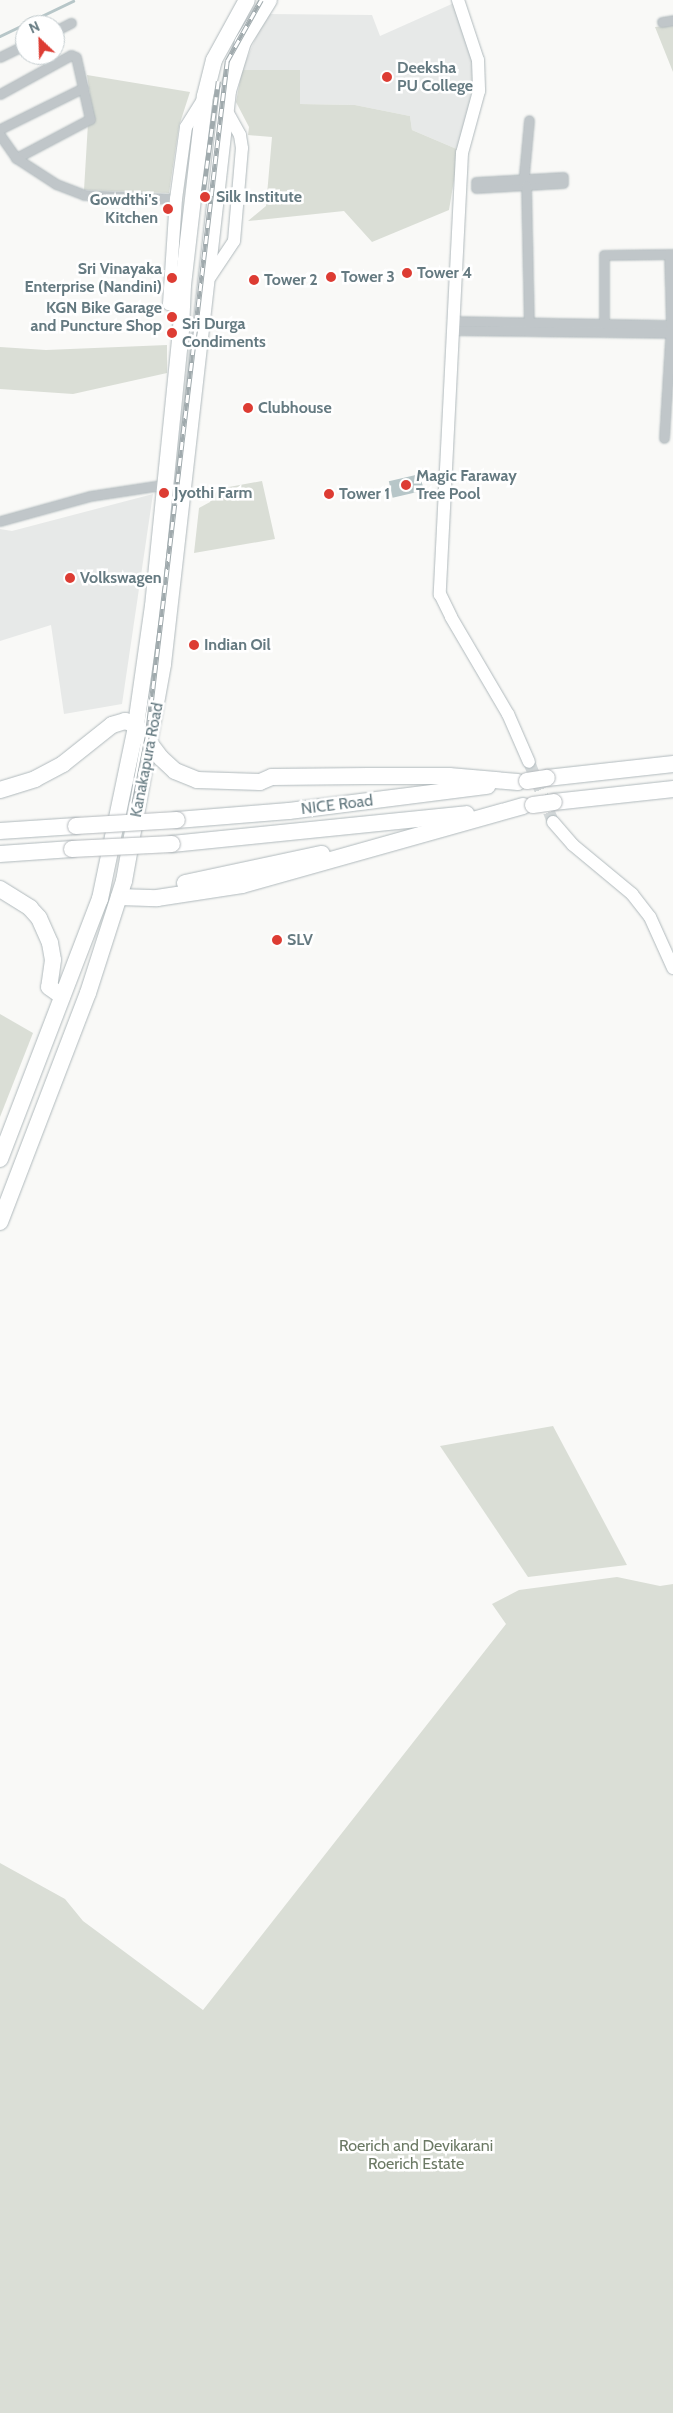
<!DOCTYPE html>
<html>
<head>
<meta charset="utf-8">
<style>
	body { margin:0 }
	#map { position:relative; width:673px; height:2413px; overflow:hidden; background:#f9f9f7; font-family:Cabin,sans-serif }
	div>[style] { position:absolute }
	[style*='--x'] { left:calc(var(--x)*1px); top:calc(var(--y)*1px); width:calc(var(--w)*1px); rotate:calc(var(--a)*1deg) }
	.built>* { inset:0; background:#e7e9e8 }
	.green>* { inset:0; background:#daded6 }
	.water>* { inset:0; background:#b7c6c8; transform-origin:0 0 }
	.stream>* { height:2.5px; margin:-1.25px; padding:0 1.25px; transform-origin:1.25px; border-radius:1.25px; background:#b7c6c8 }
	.secondary-tunnel>* { height:12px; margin-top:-6px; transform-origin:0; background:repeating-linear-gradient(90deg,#d4d9da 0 12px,transparent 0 18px) }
	.roads { filter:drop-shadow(0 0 1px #b0b9bc) drop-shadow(0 0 1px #b0b9bc) }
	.street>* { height:9px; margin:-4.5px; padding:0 4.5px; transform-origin:4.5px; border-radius:4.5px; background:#c0c6c9 }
	.secondary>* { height:12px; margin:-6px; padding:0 6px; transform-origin:6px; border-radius:6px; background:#fff }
	.highway>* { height:16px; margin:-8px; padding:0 8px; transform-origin:8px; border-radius:8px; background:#fff }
	.rail>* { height:4.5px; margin-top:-2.25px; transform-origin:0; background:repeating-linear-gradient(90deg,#fff 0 8px,#a0aaad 0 16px); box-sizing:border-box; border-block:1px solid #a0aaad }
	.bridges { filter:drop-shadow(0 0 1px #b4b9bc) drop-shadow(0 0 1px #b4b9bc) }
	.highway-bridge>* { height:16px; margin:-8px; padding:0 8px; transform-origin:8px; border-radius:8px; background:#fff }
	.dots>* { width:14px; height:14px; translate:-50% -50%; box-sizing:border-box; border:2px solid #fff; border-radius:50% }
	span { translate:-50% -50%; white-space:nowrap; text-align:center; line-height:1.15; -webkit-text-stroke:5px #fff; paint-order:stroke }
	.poi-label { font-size:16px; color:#657a81; font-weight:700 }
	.left { translate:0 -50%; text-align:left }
	.right { translate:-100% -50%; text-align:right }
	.street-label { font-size:16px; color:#657a81 }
	.park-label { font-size:16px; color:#6b7964 }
	.north { position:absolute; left:15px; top:15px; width:50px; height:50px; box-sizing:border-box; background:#fff; border:1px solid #c1cacd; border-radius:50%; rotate:336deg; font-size:14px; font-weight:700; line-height:20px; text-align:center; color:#657a81 }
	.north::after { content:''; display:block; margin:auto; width:18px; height:22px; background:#dd3c33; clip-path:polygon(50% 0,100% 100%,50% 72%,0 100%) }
</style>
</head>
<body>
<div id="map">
	<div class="built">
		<i style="clip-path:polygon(454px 3px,472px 53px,475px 85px,459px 150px,412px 130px,410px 116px,355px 105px,300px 104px,242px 70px,260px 28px,269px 14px,372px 15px,380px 36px)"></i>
		<i style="clip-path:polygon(153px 494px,122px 704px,64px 714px,51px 625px,0 641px,0 529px,12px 531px)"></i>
	</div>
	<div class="green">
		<i style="clip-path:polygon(673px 25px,673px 72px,655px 27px)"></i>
		<i style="clip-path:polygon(242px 70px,300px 70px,300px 104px,355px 105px,410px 116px,412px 130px,459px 150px,449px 210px,372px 242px,344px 211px,248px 221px,266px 206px,272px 137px,248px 135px,249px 127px,236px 102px)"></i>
		<i style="clip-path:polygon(87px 75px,190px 92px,179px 126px,169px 193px,84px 190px,88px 123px,94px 123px)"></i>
		<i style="clip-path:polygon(167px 345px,167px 373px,73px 394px,0 389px,0 347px,46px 350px)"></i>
		<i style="clip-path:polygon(262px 481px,275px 539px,194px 553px,199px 508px,210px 502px,218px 489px)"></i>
		<i style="clip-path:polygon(0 1014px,33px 1033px,0 1117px)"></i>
		<i style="clip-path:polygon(553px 1426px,627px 1565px,528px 1577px,440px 1446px)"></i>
		<i style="clip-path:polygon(617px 1577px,660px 1586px,673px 1584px,673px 2413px,0 2413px,0 1863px,65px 1899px,83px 1921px,203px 2010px,506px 1624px,492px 1604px,519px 1590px)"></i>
	</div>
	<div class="water">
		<i style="left:420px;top:474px;width:17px;height:32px;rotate:77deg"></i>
	</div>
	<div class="stream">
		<i style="--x:0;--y:36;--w:81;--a:-25.6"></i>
	</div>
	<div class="secondary-tunnel">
		<i style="--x:529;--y:762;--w:65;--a:68.2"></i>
	</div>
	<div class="roads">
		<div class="street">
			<i style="--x:662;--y:22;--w:11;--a:-10"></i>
			<i style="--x:55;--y:31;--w:18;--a:-27"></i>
			<i style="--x:0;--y:57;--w:28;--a:-26"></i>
			<i style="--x:0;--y:94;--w:81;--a:-28.8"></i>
			<i style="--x:71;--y:55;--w:5;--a:22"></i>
			<i style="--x:76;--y:57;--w:64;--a:77.3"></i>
			<i style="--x:90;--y:119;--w:84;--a:152.2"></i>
			<i style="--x:0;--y:129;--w:93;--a:-26.3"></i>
			<i style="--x:0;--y:135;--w:28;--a:55"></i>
			<i style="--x:16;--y:158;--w:48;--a:33"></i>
			<i style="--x:56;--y:184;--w:30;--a:21"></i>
			<i style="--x:84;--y:195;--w:92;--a:2.5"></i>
			<i style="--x:563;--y:177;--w:6;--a:90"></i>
			<i style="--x:563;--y:183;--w:87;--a:176.7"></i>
			<i style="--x:476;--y:188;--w:6;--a:-90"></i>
			<i style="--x:476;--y:182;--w:87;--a:-3.3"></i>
			<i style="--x:523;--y:185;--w:65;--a:-84.7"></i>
			<i style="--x:526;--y:185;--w:142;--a:88.8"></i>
			<i style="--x:455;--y:321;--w:218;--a:1.1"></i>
			<i style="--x:604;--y:329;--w:74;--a:-90"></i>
			<i style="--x:604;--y:255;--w:69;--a:-0.8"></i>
			<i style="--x:455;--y:330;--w:218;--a:0.8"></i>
			<i style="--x:664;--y:438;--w:113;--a:-86.5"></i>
			<i style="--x:671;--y:325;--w:71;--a:-91.6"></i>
			<i style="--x:0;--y:521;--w:93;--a:-15.5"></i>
			<i style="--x:90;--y:496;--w:79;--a:-8.7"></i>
		</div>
		<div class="secondary">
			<i style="--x:458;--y:0;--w:63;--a:71.6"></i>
			<i style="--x:478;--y:60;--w:31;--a:88"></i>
			<i style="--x:479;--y:91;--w:64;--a:105.3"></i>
			<i style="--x:462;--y:153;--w:442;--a:92.9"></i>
			<i style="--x:440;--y:594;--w:25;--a:64"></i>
			<i style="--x:451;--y:617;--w:113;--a:59.6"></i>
			<i style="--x:508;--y:714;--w:52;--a:66.4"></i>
			<i style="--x:210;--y:277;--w:43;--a:-56.3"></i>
			<i style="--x:234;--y:241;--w:93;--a:-85.1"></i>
			<i style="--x:242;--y:148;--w:13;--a:-99"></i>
			<i style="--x:240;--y:135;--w:26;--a:-119"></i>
			<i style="--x:181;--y:307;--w:12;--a:-166"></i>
			<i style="--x:169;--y:304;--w:105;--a:-86.2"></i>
			<i style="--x:176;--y:199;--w:73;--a:-82.1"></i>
			<i style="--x:186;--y:127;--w:36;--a:-58"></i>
			<i style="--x:553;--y:822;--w:30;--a:49"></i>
			<i style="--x:573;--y:845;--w:77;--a:39.7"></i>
			<i style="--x:632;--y:894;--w:29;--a:52"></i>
			<i style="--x:650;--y:917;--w:56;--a:65.7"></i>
		</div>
		<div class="highway">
			<i style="--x:547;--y:778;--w:127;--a:-6.3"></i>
			<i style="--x:0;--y:790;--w:37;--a:-17"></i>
			<i style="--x:35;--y:779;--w:32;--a:-28"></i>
			<i style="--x:63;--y:764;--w:63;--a:-38.5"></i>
			<i style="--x:112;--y:725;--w:14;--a:-17"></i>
			<i style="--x:125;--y:721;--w:12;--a:20"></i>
			<i style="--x:136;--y:725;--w:41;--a:52.9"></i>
			<i style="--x:161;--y:758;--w:19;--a:43"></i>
			<i style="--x:175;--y:771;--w:24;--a:22"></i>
			<i style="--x:197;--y:780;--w:63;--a:1.8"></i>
			<i style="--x:260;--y:782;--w:13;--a:-23"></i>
			<i style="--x:272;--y:777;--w:96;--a:-0.6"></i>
			<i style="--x:368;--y:776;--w:81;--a:0"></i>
			<i style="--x:449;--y:776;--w:69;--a:5"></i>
			<i style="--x:554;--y:802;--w:120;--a:-6.2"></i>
			<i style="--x:177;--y:820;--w:112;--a:-4.6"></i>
			<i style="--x:289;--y:811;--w:200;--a:-7.2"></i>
			<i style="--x:0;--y:831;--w:76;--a:-3.8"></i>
			<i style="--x:172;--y:844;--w:296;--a:-5.8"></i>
			<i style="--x:0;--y:854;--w:72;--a:-4"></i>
			<i style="--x:185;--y:883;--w:140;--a:-12"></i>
			<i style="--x:0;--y:889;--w:36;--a:32"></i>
			<i style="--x:30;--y:908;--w:13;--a:48"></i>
			<i style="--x:39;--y:918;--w:27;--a:66"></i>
			<i style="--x:50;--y:943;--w:17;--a:80"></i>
			<i style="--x:53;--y:960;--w:27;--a:98"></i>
			<i style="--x:49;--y:987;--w:16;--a:35"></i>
			<i style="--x:119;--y:897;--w:38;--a:2"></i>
			<i style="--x:157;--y:898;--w:86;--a:-8.7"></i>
			<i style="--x:242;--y:885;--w:292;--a:-15.7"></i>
			<i style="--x:0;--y:1159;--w:279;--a:-69"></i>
			<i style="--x:100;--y:899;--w:63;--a:-78.2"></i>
			<i style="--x:113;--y:837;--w:107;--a:-78.2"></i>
			<i style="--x:135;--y:732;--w:127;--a:-81.9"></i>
			<i style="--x:153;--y:606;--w:278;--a:-84.2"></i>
			<i style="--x:181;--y:329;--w:44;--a:-87.4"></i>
			<i style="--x:183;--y:285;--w:190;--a:-83.4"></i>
			<i style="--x:205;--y:96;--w:37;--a:-76"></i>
			<i style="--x:214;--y:60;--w:68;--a:-61.2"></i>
			<i style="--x:0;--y:1222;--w:245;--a:-69"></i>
			<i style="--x:88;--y:993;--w:118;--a:-72.2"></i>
			<i style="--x:124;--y:881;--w:220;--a:-79.8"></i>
			<i style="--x:163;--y:664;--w:577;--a:-83.53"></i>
			<i style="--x:228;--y:91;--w:51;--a:-73"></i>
			<i style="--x:243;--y:42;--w:49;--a:-58.2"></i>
		</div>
	</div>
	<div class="rail">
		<i style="--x:202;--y:200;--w:120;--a:-82.3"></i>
		<i style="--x:133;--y:807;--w:72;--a:-78.8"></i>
		<i style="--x:147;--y:736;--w:680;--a:-83.24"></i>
		<i style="--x:227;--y:61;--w:70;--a:-60.9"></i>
	</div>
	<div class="bridges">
		<div class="highway-bridge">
			<i style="--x:527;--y:781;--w:20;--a:-9"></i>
			<i style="--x:533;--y:805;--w:21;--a:-8"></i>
			<i style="--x:76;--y:826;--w:101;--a:-3.4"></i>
			<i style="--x:72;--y:849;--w:100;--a:-2.9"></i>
		</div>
	</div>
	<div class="dots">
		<i style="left:387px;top:77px;background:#dd3c33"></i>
		<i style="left:205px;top:197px;background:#dd3c33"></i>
		<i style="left:168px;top:209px;background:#dd3c33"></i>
		<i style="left:407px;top:273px;background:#dd3c33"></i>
		<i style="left:331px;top:277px;background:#dd3c33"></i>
		<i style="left:172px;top:278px;background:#dd3c33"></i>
		<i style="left:254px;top:280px;background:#dd3c33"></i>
		<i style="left:172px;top:317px;background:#dd3c33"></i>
		<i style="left:172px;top:333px;background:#dd3c33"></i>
		<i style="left:248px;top:408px;background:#dd3c33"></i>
		<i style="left:406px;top:485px;background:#dd3c33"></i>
		<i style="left:164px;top:493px;background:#dd3c33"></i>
		<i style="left:329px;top:494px;background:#dd3c33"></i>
		<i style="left:70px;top:578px;background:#dd3c33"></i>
		<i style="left:194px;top:645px;background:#dd3c33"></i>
		<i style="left:277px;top:940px;background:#dd3c33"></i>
	</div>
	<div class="poi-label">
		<span class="left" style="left:397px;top:77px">Deeksha<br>PU College</span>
		<span class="left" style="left:216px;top:197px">Silk Institute</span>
		<span class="right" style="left:158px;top:209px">Gowdthi's<br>Kitchen</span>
		<span class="right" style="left:162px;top:278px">Sri Vinayaka<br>Enterprise (Nandini)</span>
		<span class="left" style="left:417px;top:273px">Tower 4</span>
		<span class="left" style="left:341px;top:277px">Tower 3</span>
		<span class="left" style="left:264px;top:280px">Tower 2</span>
		<span class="right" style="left:162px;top:317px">KGN Bike Garage<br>and Puncture Shop</span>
		<span class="left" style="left:182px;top:333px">Sri Durga<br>Condiments</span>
		<span class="left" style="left:258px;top:408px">Clubhouse</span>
		<span class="left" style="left:416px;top:485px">Magic Faraway<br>Tree Pool</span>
		<span class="left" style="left:174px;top:493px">Jyothi Farm</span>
		<span class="left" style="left:339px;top:494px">Tower 1</span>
		<span class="left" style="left:80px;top:578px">Volkswagen</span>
		<span class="left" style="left:204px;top:645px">Indian Oil</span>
		<span class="left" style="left:287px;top:940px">SLV</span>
	</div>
	<div class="street-label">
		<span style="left:147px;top:760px;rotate:-79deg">Kanakapura Road</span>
		<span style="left:337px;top:805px;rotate:-7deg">NICE Road</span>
	</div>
	<div class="park-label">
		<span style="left:416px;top:2155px">Roerich and Devikarani<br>Roerich Estate</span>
	</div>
	<div class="north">N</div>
</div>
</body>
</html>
